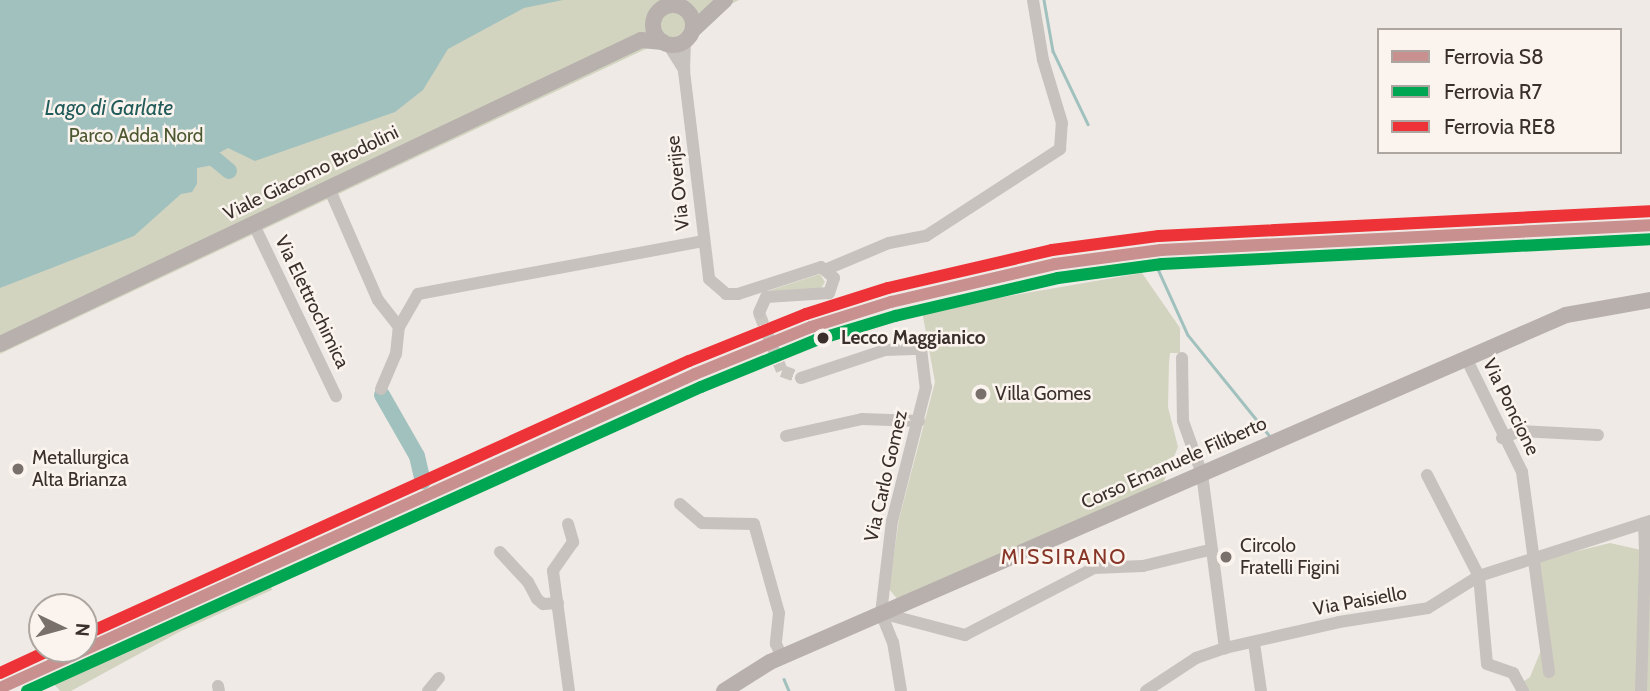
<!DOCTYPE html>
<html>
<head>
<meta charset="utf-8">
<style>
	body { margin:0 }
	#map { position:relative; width:1650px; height:691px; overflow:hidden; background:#efeae5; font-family:Cabin,sans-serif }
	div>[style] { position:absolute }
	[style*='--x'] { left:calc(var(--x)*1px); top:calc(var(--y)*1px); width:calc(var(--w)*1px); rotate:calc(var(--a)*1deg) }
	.green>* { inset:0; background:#d2d4c0 }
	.water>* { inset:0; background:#a1c1be }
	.stream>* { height:2.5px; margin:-1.25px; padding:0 1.25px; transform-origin:1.25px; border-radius:1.25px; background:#a1c1be }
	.river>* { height:16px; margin:-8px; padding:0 8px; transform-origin:8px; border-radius:8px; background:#a1c1be }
	.minor-tunnel>* { height:12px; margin-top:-6px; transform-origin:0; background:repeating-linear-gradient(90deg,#cbc5c0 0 12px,transparent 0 18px) }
	.minor>* { height:12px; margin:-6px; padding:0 6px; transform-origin:6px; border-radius:6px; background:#c8c2be }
	.major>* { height:16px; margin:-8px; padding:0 8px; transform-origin:8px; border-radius:8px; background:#b7b0ad }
	.major>.ring { margin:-8px; padding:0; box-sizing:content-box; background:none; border:16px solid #b7b0ad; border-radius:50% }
	.rail-1>* { height:12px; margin:-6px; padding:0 6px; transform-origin:6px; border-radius:6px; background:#c8908f }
	.rail-2>* { height:12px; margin:-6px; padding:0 6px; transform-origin:6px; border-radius:6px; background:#00a651 }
	.rail-3>* { height:12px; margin:-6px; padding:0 6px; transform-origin:6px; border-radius:6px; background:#ee3338 }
	.dots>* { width:19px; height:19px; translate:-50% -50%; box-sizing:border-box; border:4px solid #faf3ee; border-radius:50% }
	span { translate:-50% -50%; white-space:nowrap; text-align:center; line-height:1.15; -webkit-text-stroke:5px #faf3ee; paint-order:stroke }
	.park-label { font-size:19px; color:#4c582f }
	.street-label { font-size:19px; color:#3a2f2b }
	.stop-label { font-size:19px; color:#3a2f2b; font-weight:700 }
	.left { translate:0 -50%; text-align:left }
	.poi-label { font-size:19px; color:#3a2f2b }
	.water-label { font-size:21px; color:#215b5a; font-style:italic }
	.neighbourhood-label { font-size:21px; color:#873526; letter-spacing:2px }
	.legend { position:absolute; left:1377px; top:28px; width:245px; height:126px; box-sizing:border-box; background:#faf3ee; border:2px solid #ada5a0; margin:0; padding:9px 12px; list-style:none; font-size:21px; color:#3a2f2b }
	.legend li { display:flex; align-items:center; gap:14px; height:35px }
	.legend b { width:35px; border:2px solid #ada5a0 }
	.north { position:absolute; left:28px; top:593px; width:70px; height:70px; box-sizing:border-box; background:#faf3ee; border:2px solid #ada5a0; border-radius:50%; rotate:95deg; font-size:19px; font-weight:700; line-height:28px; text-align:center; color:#3a2f2b }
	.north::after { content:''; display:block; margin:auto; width:24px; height:32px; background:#79706c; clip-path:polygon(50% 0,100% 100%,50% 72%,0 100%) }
</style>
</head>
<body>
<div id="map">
	<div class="green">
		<i style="clip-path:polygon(0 0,739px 0,707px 16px,697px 40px,652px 46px,0 354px)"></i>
		<i style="clip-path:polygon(1142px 273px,1180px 328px,1180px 353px,1170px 353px,1169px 363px,1168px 407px,1178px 447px,1163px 483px,898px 600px,889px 589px,899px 519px,935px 382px,922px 311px)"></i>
		<i style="clip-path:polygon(820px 274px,825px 282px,820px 290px,768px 291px)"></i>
		<i style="clip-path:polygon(1610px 543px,1650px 552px,1650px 691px,1527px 691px,1523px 682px,1530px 677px,1542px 648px,1537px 561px)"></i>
		<i style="clip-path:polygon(270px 583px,272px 590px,181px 631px,71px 691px,60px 691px,53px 683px)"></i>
	</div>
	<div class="water">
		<i style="clip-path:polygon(0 0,563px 0,524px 8px,448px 49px,423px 90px,395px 112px,255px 161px,228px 148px,219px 153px,214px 165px,197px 168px,197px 184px,192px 192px,181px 194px,134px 236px,0 288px)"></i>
	</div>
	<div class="stream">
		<i style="--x:1044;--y:0;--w:52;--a:80"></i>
		<i style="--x:1053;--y:51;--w:81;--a:64.4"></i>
		<i style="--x:1158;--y:269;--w:72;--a:65.6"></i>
		<i style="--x:1188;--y:335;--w:129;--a:51"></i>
		<i style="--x:784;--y:679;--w:13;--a:67"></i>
	</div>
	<div class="river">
		<i style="--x:216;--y:160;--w:17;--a:40"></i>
		<i style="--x:382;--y:395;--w:70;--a:60.2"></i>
		<i style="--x:417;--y:456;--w:26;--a:77"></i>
	</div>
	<div class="minor-tunnel">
		<i style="--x:759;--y:313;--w:62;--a:68.4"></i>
		<i style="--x:782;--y:371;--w:20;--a:20"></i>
	</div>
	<div class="minor">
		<i style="--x:685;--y:41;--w:30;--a:92"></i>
		<i style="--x:684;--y:71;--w:209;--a:83.1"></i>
		<i style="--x:709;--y:279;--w:23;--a:41"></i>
		<i style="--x:726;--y:294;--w:12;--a:0"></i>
		<i style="--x:738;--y:294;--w:87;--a:-18"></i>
		<i style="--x:821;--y:267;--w:17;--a:40"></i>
		<i style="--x:834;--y:278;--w:16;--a:108"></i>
		<i style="--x:829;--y:293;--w:63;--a:176.4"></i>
		<i style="--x:766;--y:297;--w:17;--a:114"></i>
		<i style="--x:668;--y:44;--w:31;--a:58"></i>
		<i style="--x:329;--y:188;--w:122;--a:66.4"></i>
		<i style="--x:378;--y:300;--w:34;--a:52"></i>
		<i style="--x:254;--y:225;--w:190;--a:64.4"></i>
		<i style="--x:827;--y:269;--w:67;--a:-22.8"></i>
		<i style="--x:889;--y:243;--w:38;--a:-11"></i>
		<i style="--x:926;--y:236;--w:160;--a:-33"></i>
		<i style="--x:1060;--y:149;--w:26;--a:-86"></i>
		<i style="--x:1062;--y:123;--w:66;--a:-106.8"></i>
		<i style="--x:1043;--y:60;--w:61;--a:-99.5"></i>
		<i style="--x:1182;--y:358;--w:63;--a:89.1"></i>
		<i style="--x:1183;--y:421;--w:56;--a:70.3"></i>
		<i style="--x:1202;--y:474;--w:176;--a:82.5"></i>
		<i style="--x:1466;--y:358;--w:127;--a:63.8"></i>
		<i style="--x:1522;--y:472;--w:202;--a:82.3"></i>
		<i style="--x:801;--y:378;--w:89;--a:-18.4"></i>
		<i style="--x:885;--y:350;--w:36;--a:-2"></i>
		<i style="--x:921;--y:349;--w:38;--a:83"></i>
		<i style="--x:926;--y:387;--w:138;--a:104.2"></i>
		<i style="--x:892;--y:521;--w:93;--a:96.8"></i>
		<i style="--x:881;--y:613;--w:31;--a:68"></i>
		<i style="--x:893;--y:642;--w:50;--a:80.7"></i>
		<i style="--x:381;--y:389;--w:38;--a:-67"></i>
		<i style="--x:396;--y:354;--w:27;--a:-84"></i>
		<i style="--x:399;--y:327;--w:38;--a:-60"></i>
		<i style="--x:418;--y:294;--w:291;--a:-10.5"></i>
		<i style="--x:786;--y:436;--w:78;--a:-12.6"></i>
		<i style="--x:862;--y:419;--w:57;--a:2"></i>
		<i style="--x:1502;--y:438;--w:19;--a:-21"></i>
		<i style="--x:1520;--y:431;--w:78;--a:2.9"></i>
		<i style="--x:1427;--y:475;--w:114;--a:62.8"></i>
		<i style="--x:1479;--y:576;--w:88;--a:84.8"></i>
		<i style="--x:1487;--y:664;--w:28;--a:19"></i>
		<i style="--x:1513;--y:673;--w:21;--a:61"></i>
		<i style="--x:680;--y:504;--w:29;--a:41"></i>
		<i style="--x:702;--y:523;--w:52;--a:1.1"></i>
		<i style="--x:754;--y:524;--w:92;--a:74.3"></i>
		<i style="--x:779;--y:613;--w:31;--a:96"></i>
		<i style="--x:776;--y:644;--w:14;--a:65"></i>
		<i style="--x:1644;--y:523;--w:30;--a:88"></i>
		<i style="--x:1645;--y:553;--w:5;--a:0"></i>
		<i style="--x:568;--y:524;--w:19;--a:74"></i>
		<i style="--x:573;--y:542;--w:35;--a:125"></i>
		<i style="--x:553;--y:571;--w:121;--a:82.4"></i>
		<i style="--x:500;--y:552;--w:41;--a:47"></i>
		<i style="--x:528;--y:582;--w:19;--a:62"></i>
		<i style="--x:537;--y:599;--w:8;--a:40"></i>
		<i style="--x:543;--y:604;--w:15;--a:-4"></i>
		<i style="--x:881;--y:613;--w:87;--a:14.7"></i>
		<i style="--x:965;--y:635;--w:145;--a:-27.4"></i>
		<i style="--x:1094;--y:568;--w:49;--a:-2.3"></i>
		<i style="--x:1143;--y:566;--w:68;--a:-13.6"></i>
		<i style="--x:1254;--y:643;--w:49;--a:81.7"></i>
		<i style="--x:218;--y:686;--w:5;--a:79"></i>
		<i style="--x:428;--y:691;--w:17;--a:-50"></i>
		<i style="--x:1146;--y:691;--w:60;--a:-33.4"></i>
		<i style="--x:1196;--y:658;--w:31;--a:-19"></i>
		<i style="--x:1225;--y:648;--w:117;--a:-12.8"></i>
		<i style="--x:1339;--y:622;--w:90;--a:-8.9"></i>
		<i style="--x:1428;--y:608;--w:60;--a:-32.1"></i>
		<i style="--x:1479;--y:576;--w:180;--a:-17.8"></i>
		<i style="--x:1641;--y:691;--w:138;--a:-88.3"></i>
	</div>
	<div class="major">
		<i class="ring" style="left:653px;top:5px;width:24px;height:24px"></i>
		<i style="--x:693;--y:30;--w:44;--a:-43.2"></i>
		<i style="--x:0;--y:344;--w:709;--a:-25.37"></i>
		<i style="--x:641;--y:40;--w:22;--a:5"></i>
		<i style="--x:724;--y:691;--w:54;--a:-32.2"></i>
		<i style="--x:770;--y:662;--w:868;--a:-23.55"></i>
		<i style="--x:1566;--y:315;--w:85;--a:-10.1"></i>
	</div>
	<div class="rail-1">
		<i style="--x:0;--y:688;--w:763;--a:-24.31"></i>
		<i style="--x:695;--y:374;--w:125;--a:-22.1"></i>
		<i style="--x:811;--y:327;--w:84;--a:-17.4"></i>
		<i style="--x:891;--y:302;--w:168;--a:-13"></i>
		<i style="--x:1055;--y:264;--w:107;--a:-7.5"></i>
		<i style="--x:1161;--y:250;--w:490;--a:-2.9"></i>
	</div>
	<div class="rail-2">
		<i style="--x:27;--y:691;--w:739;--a:-24.28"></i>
		<i style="--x:701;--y:387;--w:124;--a:-22.2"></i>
		<i style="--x:816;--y:340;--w:83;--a:-16.9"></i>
		<i style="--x:895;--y:316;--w:167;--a:-13.1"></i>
		<i style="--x:1058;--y:278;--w:105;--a:-7.7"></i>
		<i style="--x:1162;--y:264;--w:489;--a:-2.9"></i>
	</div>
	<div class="rail-3">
		<i style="--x:84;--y:635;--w:664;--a:-24.37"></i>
		<i style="--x:689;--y:361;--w:126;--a:-21.9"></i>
		<i style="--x:806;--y:314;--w:86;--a:-17.6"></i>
		<i style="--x:888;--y:288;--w:168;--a:-13"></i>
		<i style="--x:1052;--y:250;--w:108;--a:-7.5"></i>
		<i style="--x:1159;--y:236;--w:491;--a:-2.9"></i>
		<i style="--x:0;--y:673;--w:57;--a:-24.8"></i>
	</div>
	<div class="dots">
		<i style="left:823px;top:338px;background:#3a2f2b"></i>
		<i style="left:981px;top:394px;background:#79706c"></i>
		<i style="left:18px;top:469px;background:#79706c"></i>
		<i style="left:1226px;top:557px;background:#79706c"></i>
	</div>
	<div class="park-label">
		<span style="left:136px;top:136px">Parco Adda Nord</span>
	</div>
	<div class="street-label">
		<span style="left:311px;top:173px;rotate:-26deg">Viale Giacomo Brodolini</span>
		<span style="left:678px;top:183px;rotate:-96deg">Via Overijse</span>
		<span style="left:312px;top:302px;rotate:64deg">Via Elettrochimica</span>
		<span style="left:1511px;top:407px;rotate:64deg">Via Poncione</span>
		<span style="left:1174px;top:463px;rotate:-24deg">Corso Emanuele Filiberto</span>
		<span style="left:886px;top:476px;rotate:-77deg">Via Carlo Gomez</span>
		<span style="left:1360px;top:601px;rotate:-10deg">Via Paisiello</span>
	</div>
	<div class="stop-label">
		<span class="left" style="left:841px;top:338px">Lecco Maggianico</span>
	</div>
	<div class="poi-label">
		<span class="left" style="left:995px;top:394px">Villa Gomes</span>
		<span class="left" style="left:32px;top:469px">Metallurgica<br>Alta Brianza</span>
		<span class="left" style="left:1240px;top:557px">Circolo<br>Fratelli Figini</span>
	</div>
	<div class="water-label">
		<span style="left:109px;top:108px">Lago di Garlate</span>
	</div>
	<div class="neighbourhood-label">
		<span style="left:1064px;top:557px">MISSIRANO</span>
	</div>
	<ul class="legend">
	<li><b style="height:9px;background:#c8908f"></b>Ferrovia S8</li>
	<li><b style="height:9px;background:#00a651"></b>Ferrovia R7</li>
	<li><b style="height:9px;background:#ee3338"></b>Ferrovia RE8</li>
	</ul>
	<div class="north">N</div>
</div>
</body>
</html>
